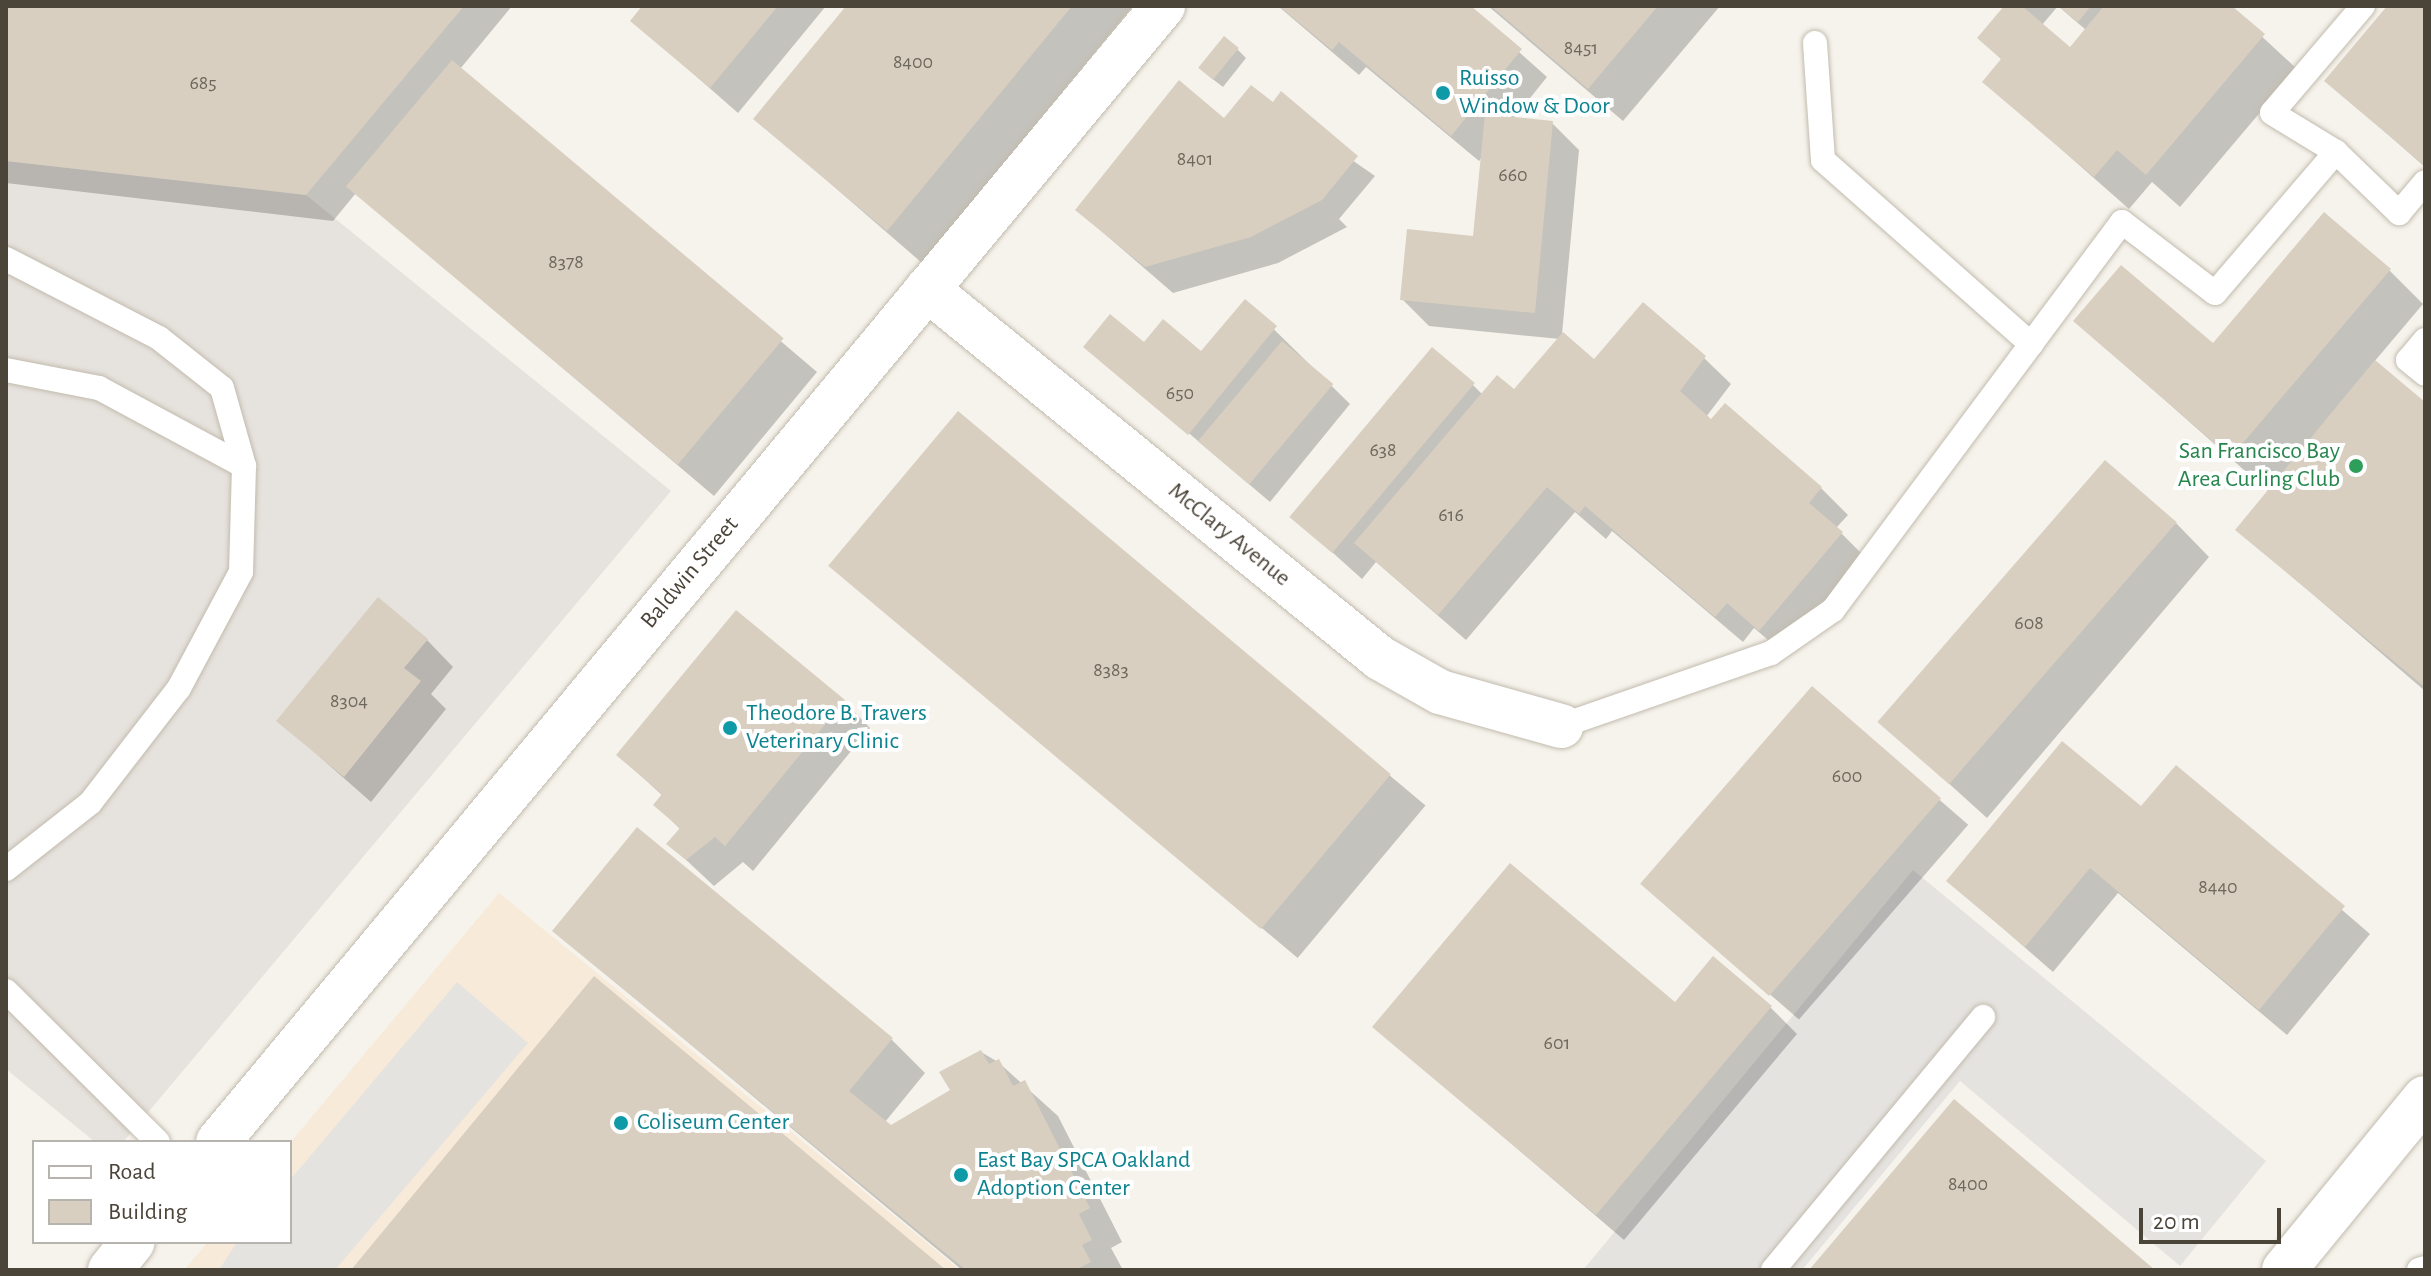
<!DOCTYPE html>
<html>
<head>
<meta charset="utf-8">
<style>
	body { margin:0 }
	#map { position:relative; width:2431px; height:1276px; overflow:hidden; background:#f6f3ec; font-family:"Alegreya Sans",sans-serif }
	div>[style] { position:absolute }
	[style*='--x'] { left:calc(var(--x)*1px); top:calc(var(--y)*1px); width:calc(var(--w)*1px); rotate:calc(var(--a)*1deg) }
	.commercial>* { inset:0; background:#f7ead8 }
	.industrial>* { inset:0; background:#e6e2dd }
	.parking>* { inset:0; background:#e5e3e0 }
	.shadow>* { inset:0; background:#0003; transform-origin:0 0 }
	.building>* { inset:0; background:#d8cfc1; transform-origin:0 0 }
	.roads { filter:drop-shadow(0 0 2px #c2bbae) drop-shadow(0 0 2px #c2bbae) }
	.service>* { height:24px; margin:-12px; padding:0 12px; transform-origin:12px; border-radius:12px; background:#fff }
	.minor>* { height:44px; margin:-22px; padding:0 22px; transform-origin:22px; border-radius:22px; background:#fff }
	.dots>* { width:22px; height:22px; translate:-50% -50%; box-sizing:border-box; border:4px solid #fff; border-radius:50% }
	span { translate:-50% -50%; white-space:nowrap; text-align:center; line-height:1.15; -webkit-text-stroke:8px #fff; paint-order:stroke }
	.number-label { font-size:20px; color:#6e675b }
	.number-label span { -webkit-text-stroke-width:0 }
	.culture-label { font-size:24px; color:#0d838f }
	.left { translate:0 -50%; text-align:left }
	.leisure-label { font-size:24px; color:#27864d }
	.right { translate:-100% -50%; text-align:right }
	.street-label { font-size:24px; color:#4b4439 }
	.frame { position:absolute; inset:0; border:8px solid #4b4439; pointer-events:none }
	.legend { position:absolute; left:32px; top:1140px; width:260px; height:104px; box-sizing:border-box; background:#fff; border:2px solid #b7b4b0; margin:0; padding:10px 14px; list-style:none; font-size:24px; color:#4b4439 }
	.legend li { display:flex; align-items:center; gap:16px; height:40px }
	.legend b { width:40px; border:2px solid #b7b4b0 }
	.scale { position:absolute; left:2139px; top:1208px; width:142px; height:36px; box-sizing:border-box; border:4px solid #4b4439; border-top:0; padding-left:10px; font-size:24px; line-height:28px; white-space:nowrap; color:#4b4439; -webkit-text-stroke:6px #fff; paint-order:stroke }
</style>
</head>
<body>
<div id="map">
	<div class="commercial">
		<i style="clip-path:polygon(499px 893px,960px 1270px,184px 1270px,208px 1242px,290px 1242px,290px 1143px)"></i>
	</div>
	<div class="industrial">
		<i style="clip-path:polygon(6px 161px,306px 195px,671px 491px,123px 1142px,95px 1142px,6px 1069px)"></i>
	</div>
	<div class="parking">
		<i style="clip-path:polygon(1913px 870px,2266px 1161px,2180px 1266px,1960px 1081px,1802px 1270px,1583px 1270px)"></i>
		<i style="clip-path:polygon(457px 982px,528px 1043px,335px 1270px,219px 1270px,237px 1242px,290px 1242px,290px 1180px)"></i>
	</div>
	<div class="shadow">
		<i style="clip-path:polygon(6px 6px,512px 6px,460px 69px,817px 372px,714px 496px,356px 193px,333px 221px,6px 183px)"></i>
		<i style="clip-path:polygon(645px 6px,826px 6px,738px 113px,633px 21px)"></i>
		<i style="clip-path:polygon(849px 6px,1133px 6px,922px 263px,756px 119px)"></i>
		<i style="clip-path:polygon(1278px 6px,1467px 6px,1547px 77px,1513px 119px,1552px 123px,1579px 150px,1562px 334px,1594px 362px,1704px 358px,1731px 384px,1706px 417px,1712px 422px,1725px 406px,1821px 488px,1848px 515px,1836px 528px,1868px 560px,1787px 656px,1754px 628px,1743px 642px,1612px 531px,1606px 539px,1575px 512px,1466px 640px,1376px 562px,1362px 579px,1293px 517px,1473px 385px,1483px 395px,1515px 392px,1560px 339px,1429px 326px,1402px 299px,1475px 238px,1483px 156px,1479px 161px,1366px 67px,1359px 75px)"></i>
		<i style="clip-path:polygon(1488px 6px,1720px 6px,1623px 121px)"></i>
		<i style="clip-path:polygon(evenodd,2006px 6px,2229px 6px,2297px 69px,2180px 207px,2152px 182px,2129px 209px,1985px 82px,2002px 60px,1979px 38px,2006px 6px,2058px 6px,2086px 30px,2070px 49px,2042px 25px,2058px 6px)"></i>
		<i style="clip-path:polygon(2390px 6px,2425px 6px,2425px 167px,2327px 81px)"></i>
		<i style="clip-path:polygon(1237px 49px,1246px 58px,1223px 87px,1210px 77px)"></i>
		<i style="clip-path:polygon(1273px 105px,1375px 176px,1339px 219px,1347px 227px,1278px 263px,1173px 293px,1077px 210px)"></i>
		<i style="clip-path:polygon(2389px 270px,2423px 304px,2374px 362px,2425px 405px,2425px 691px,2238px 530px,2269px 492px,2075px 321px,2213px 346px)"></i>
		<i style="clip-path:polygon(1245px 301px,1350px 404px,1270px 502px,1086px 346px,1144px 345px,1202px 354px)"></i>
		<i style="left:959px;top:414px;width:609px;height:199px;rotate:40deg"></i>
		<i style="clip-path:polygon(2176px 523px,2209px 557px,1987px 818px,1883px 724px)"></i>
		<i style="clip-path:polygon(427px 640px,453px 667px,431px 694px,446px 709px,371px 802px,279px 721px)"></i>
		<i style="left:1812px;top:689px;width:207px;height:258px;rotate:41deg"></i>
		<i style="clip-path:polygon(844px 701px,870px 728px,753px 871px,743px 862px,714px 886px,669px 844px,681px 830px,656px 805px,663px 796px,618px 755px)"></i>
		<i style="clip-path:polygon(2177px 768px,2370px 934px,2287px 1035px,2118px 893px,2053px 972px,1949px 881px,2141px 809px)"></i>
		<i style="clip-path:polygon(554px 931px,891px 1039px,925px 1073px,885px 1122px,891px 1127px,953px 1091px,981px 1052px,998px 1062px,1058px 1116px,1122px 1242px,1111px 1248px,1123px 1270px,962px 1270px)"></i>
		<i style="clip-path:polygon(1675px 1005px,1770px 1007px,1797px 1034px,1624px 1240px,1375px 1027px)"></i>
	</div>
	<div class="building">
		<i style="clip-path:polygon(6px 6px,464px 6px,306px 195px,6px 161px)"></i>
		<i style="clip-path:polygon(642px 6px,778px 6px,710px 88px,630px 21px)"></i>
		<i style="clip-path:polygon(846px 6px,1072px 6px,887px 231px,753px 119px)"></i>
		<i style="clip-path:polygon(1279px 6px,1471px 6px,1522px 49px,1451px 136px,1339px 42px,1332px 50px)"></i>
		<i style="clip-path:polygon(1491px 6px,1658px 6px,1588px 89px)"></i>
		<i style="clip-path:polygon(2004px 6px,2022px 6px,2070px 47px,2104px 6px,2232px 6px,2265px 34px,2146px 175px,2117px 150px,2094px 177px,1982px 82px,2001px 59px,1977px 38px)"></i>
		<i style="clip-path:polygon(2058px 6px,2091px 6px,2078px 22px)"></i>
		<i style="clip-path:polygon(2387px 6px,2425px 6px,2425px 166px,2324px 81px)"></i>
		<i style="left:1224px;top:36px;width:19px;height:41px;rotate:39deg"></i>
		<i style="left:452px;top:60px;width:433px;height:165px;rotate:40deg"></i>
		<i style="clip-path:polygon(1179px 80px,1224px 118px,1251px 85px,1273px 102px,1281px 91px,1358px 156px,1322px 200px,1251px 237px,1145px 267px,1075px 210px)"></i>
		<i style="clip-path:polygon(1485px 114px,1553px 121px,1535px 313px,1400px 300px,1407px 229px,1473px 236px)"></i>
		<i style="clip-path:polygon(2324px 212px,2391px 269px,2231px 457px,2073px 321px,2121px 265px,2213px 343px)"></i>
		<i style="clip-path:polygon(1245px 299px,1277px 326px,1188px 435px,1083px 347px,1110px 314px,1144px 342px,1163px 319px,1201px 351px)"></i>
		<i style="clip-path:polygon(1643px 302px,1706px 356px,1680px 391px,1711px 419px,1725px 403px,1822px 487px,1809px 503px,1843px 532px,1759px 631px,1727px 603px,1715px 617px,1585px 506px,1579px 514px,1547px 487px,1438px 615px,1354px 543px,1497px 375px,1514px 389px,1563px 332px,1594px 359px)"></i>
		<i style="left:1282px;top:341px;width:67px;height:131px;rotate:40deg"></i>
		<i style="left:1432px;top:347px;width:56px;height:222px;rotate:40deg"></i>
		<i style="clip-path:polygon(2375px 360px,2425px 402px,2425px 687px,2235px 530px)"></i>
		<i style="left:958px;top:411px;width:565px;height:202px;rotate:40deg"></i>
		<i style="left:2105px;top:460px;width:95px;height:347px;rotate:41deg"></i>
		<i style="clip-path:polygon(378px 597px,428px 639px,404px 668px,421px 681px,344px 777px,276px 721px)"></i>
		<i style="clip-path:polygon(736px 610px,845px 700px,725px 846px,715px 837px,686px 860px,666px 844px,680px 828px,653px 805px,662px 794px,616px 755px)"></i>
		<i style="left:1812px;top:686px;width:171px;height:262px;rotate:41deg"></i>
		<i style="clip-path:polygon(2062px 741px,2141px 806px,2176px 765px,2345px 906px,2259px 1010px,2090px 868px,2025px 947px,1946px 881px)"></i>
		<i style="clip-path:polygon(637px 827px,893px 1038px,849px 1091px,891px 1125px,950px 1090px,939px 1072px,981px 1050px,989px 1064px,999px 1059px,1013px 1086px,1025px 1080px,1090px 1208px,1079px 1214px,1092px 1240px,1082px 1245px,1091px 1262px,1075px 1270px,966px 1270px,552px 931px)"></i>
		<i style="clip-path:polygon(1510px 863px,1675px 1002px,1713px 956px,1772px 1006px,1596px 1215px,1372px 1027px)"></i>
		<i style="clip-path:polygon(594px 976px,946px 1270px,351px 1270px)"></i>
		<i style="clip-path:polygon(1954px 1099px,2155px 1270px,1809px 1270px)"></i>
	</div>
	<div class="roads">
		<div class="service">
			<i style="--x:2363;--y:6;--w:140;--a:130.4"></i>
			<i style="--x:2272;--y:113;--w:75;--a:31.4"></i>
			<i style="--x:2336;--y:152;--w:88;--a:44.1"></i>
			<i style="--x:2399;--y:213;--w:40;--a:-50"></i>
			<i style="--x:1815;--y:43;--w:117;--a:86.1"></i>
			<i style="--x:1823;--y:160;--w:278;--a:41.5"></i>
			<i style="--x:2031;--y:344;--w:152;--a:-53.3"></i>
			<i style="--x:2122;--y:222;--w:117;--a:37.4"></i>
			<i style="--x:2215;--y:293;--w:186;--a:-49.4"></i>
			<i style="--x:6;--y:259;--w:172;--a:27.3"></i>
			<i style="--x:159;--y:338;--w:80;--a:38.4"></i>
			<i style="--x:222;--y:388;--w:81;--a:74.2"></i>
			<i style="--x:244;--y:466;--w:106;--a:91.6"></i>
			<i style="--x:241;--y:572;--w:132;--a:118.1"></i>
			<i style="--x:179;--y:688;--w:145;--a:127.7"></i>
			<i style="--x:90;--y:803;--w:107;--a:141.8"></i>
			<i style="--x:2425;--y:340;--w:26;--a:130"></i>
			<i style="--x:2408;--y:360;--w:22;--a:39"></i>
			<i style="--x:6;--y:370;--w:95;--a:11"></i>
			<i style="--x:99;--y:388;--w:165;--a:28.3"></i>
			<i style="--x:1561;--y:726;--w:222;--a:-19.2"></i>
			<i style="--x:1771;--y:653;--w:75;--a:-34.7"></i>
			<i style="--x:1833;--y:610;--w:332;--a:-53.3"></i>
			<i style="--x:6;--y:991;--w:214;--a:44.8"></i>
			<i style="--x:1773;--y:1270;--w:329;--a:-50.3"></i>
			<i style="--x:2419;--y:1270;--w:6;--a:-18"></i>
		</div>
		<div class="minor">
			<i style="--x:927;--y:289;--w:584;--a:39.17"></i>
			<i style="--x:1380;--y:658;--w:69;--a:29.5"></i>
			<i style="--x:1440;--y:692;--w:126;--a:15.7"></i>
			<i style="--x:218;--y:1142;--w:1478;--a:-50.24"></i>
			<i style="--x:110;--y:1270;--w:36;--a:-51"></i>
			<i style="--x:2284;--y:1270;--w:222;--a:-50.7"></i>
		</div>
	</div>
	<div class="dots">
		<i style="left:1443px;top:93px;background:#0f9aa8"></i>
		<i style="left:2356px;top:466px;background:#2e9e5b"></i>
		<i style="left:730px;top:728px;background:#0f9aa8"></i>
		<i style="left:621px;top:1123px;background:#0f9aa8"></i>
		<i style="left:961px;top:1175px;background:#0f9aa8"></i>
	</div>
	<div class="number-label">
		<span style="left:1581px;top:48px">8451</span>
		<span style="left:913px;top:62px">8400</span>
		<span style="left:203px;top:83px">685</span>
		<span style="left:1195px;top:159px">8401</span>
		<span style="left:1513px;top:175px">660</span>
		<span style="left:566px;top:262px">8378</span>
		<span style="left:1180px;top:393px">650</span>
		<span style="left:1383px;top:450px">638</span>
		<span style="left:1451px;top:515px">616</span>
		<span style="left:2029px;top:623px">608</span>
		<span style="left:1111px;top:670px">8383</span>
		<span style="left:349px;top:701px">8304</span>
		<span style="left:1847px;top:776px">600</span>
		<span style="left:2218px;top:887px">8440</span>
		<span style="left:1557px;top:1043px">601</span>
		<span style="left:1968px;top:1184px">8400</span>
	</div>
	<div class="culture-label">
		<span class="left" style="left:1459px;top:93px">Ruisso<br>Window &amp; Door</span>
		<span class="left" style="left:746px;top:728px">Theodore B. Travers<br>Veterinary Clinic</span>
		<span class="left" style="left:637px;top:1123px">Coliseum Center</span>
		<span class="left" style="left:977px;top:1175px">East Bay SPCA Oakland<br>Adoption Center</span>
	</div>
	<div class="leisure-label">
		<span class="right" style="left:2340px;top:466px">San Francisco Bay<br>Area Curling Club</span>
	</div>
	<div class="street-label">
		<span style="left:1229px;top:535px;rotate:39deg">McClary Avenue</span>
		<span style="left:690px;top:573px;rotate:-50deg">Baldwin Street</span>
	</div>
	<div class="frame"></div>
	<ul class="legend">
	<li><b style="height:10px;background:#fff"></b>Road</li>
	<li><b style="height:22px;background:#d8cfc1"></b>Building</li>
	</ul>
	<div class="scale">20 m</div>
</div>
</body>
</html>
